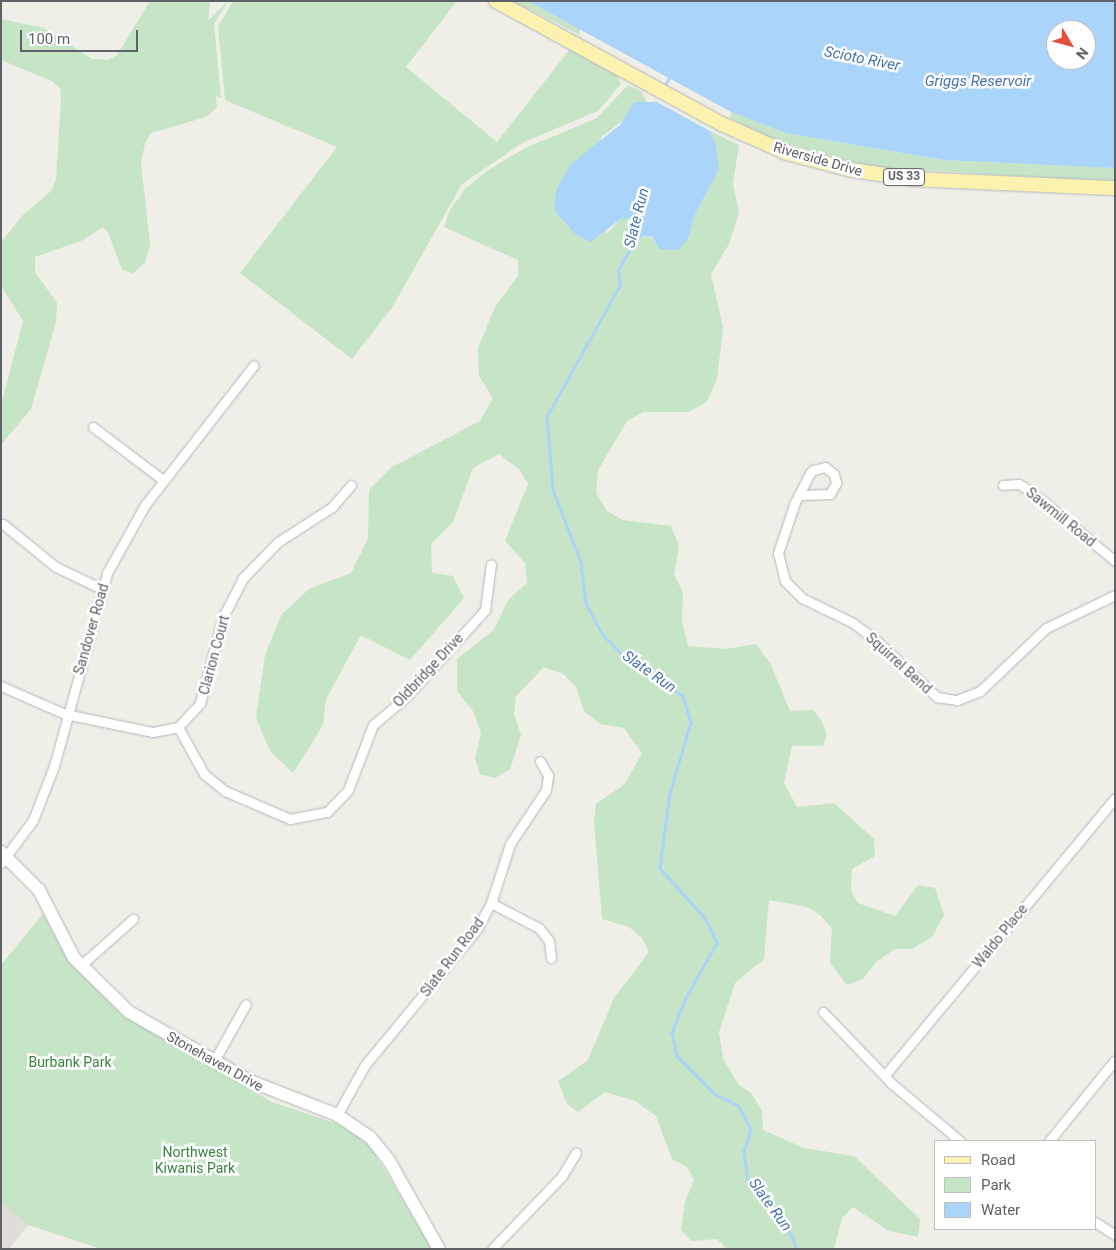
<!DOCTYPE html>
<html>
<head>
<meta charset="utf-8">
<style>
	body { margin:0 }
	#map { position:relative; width:1116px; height:1250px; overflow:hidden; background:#efeee7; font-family:Roboto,sans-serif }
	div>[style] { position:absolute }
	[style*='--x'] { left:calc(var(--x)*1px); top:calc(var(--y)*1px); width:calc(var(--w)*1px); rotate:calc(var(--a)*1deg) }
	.education>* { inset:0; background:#dfddd5 }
	.green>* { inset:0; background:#c5e5c6 }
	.water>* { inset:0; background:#abd4fb }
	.stream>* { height:2.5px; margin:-1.25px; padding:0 1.25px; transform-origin:1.25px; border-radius:1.25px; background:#abd4fb }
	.roads { filter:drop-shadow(0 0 1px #b4b6ba) drop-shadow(0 0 1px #b4b6ba) }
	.street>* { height:9px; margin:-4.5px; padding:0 4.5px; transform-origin:4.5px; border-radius:4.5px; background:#fff }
	.secondary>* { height:12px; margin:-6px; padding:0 6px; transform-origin:6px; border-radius:6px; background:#fff }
	.primary>* { height:14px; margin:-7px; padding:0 7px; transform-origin:7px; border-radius:7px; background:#fbf2b0 }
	span { translate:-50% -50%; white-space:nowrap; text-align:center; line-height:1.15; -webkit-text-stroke:5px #fff; paint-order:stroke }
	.shield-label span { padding:1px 4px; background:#fff; border:1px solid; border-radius:4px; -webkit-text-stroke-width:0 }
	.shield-label { font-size:12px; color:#5e6166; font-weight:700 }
	.street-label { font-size:14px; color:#5e6166 }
	.park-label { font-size:14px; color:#398240 }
	.water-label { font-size:15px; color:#4874ad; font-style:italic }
	.frame { position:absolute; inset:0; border:2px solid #5e6166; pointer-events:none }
	.legend { position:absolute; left:934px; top:1140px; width:162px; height:90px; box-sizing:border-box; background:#fff; border:1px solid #bfc0c2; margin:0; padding:6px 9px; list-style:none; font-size:15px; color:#5e6166 }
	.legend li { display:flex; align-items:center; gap:10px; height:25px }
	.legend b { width:25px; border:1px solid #bfc0c2 }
	.north { position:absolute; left:1046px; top:20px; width:50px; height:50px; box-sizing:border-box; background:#fff; border:1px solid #bfc0c2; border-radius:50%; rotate:127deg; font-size:14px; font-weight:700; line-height:20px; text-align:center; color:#5e6166 }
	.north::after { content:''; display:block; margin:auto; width:18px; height:22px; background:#e1503b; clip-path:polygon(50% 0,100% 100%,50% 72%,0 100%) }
	.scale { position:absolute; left:20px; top:30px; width:118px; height:22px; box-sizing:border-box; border:2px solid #5e6166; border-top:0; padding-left:6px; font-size:15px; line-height:18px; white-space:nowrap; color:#5e6166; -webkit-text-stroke:4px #fff; paint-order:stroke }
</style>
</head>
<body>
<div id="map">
	<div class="education">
		<i style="clip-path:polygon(1px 1203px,28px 1225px,9px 1249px,1px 1249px)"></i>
	</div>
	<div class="green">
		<i style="clip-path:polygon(150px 1px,210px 1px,208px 21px,228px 1px,214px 24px,221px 98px,216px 96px,217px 107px,206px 117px,151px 133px,145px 143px,141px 163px,150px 244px,145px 263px,133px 273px,122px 270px,108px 232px,103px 227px,81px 241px,35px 257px,35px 272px,57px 303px,56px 322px,31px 409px,1px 445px,1px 405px,23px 321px,1px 286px,1px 242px,23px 215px,51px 191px,56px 180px,61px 99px,60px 88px,52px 81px,1px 60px,1px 19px,44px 28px,92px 59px,108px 60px,117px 55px)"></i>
		<i style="clip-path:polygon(233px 1px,457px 1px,406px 67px,497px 142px,570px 49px,617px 76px,621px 84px,598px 111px,524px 142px,462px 184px,393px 306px,352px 359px,240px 273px,337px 147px,225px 100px,218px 27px)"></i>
		<i style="clip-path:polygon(512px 1px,528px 1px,580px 29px,580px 35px)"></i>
		<i style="clip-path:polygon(628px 85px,642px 92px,647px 102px,634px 102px,628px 117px,601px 137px,606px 234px,622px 218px,638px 218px,630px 251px,643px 236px,652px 238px,659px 249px,688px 239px,696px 212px,719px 170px,710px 131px,739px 145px,733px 183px,739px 213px,729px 244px,711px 274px,723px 328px,717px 379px,707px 402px,688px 412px,643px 412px,627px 421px,598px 470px,596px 493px,607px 511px,623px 520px,671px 526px,679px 546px,674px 575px,683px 592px,682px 621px,688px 646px,726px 649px,756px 644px,771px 665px,790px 711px,813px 710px,821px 720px,827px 734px,823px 746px,792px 746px,784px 783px,797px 807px,834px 803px,874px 839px,875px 856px,852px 869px,851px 891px,858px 903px,895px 916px,918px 885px,935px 888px,944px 915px,932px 937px,912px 949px,895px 949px,876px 962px,863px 979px,847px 985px,830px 963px,832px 928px,820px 915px,807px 907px,769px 900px,764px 959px,735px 983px,719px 1032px,723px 1058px,738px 1084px,752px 1094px,762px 1111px,763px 1130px,804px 1148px,854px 1156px,920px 1219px,918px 1237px,889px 1231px,853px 1207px,842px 1218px,834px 1249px,727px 1249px,717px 1239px,691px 1241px,681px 1230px,685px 1202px,694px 1180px,687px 1167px,672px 1159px,656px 1116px,635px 1101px,605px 1092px,578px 1112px,567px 1104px,558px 1081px,588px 1060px,614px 998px,649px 952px,642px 938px,629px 927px,602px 919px,594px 822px,596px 804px,625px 784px,642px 753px,624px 728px,600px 724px,584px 711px,576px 687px,563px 674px,544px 667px,516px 696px,514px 714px,521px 735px,510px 769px,495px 778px,480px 774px,475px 758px,481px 733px,473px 711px,457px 691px,457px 659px,494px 630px,508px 600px,527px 583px,525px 563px,505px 541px,528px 484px,520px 470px,499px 454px,473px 468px,453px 522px,431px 544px,432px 573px,453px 576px,464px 598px,410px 660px,361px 635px,326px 699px,323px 725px,293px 773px,270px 751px,256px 718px,265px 655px,282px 614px,309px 589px,351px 573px,368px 539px,369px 490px,392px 467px,480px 421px,493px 398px,479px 376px,478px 348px,495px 307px,518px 276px,518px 260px,444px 227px,450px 210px,465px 189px,487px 171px,525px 148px,597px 118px)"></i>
		<i style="clip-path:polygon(731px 112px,786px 133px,943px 160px,1115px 168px,1115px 182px,873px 167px,777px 141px,730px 118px)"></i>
		<i style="clip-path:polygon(43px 914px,68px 961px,126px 1017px,272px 1102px,344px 1126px,369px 1144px,432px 1249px,101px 1249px,28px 1225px,1px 1203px,1px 965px)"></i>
	</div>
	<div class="water">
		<i style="clip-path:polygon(evenodd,528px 1px,1115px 1px,1115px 168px,943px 160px,786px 133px,731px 112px,528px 1px,1056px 30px,1086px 30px,1086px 60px,1056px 60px,1056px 30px)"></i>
		<i style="clip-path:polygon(634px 102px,657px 102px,710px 131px,716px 145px,719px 170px,696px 212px,688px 239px,678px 250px,659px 249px,652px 237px,643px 236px,629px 252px,638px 218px,622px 218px,590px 242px,575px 234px,554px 210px,556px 190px,570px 165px,621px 124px)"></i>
	</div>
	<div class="stream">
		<i style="--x:664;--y:87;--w:13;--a:-61"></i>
		<i style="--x:630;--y:250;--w:23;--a:119"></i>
		<i style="--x:619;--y:270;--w:16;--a:86"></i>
		<i style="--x:620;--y:286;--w:150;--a:119.1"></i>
		<i style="--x:547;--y:417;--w:73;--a:85.3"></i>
		<i style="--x:553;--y:490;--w:77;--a:68.7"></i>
		<i style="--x:581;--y:562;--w:42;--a:83.2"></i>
		<i style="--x:586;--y:604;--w:35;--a:61"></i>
		<i style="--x:603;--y:635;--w:35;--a:45"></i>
		<i style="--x:628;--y:660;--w:66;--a:33.2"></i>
		<i style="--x:683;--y:696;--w:28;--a:73"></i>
		<i style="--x:691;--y:723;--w:73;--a:106.7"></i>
		<i style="--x:670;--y:793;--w:76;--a:97.6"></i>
		<i style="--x:660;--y:868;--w:67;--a:48"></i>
		<i style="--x:705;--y:918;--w:28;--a:64"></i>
		<i style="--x:717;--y:943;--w:63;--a:119.4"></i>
		<i style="--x:686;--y:998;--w:37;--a:112"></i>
		<i style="--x:672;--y:1032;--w:25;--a:78"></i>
		<i style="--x:677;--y:1056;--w:54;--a:45"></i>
		<i style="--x:715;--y:1094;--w:27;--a:27"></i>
		<i style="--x:739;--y:1106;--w:27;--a:63"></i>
		<i style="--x:751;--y:1130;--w:22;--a:108"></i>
		<i style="--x:744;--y:1151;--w:30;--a:82"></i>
		<i style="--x:748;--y:1181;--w:68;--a:50.9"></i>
		<i style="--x:791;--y:1234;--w:16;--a:68"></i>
	</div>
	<div class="roads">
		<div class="street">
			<i style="--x:93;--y:427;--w:88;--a:37.1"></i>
			<i style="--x:1003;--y:485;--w:16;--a:-4"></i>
			<i style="--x:1019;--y:484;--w:17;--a:33"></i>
			<i style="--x:1033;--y:493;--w:107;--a:39.7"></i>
			<i style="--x:799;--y:495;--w:31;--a:-2"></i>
			<i style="--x:830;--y:494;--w:13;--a:-61"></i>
			<i style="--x:836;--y:483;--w:9;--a:-103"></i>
			<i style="--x:834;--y:474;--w:11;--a:-142"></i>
			<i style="--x:825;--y:467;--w:12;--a:166"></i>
			<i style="--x:813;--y:470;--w:4;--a:135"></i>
			<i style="--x:810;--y:473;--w:36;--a:117"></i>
			<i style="--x:794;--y:505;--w:51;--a:108.4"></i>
			<i style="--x:778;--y:553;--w:29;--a:76"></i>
			<i style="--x:785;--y:581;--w:24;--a:45"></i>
			<i style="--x:802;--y:598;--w:57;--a:26.1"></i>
			<i style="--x:853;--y:623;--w:31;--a:37"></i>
			<i style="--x:878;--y:642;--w:81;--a:43"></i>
			<i style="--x:937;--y:697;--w:20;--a:9"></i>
			<i style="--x:957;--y:700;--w:25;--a:-21"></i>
			<i style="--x:980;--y:691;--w:91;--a:-43.7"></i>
			<i style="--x:1046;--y:628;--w:76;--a:-25.6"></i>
			<i style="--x:3;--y:524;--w:68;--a:39.1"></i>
			<i style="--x:56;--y:567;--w:49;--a:25.5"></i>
			<i style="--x:1;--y:686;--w:70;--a:23.6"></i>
			<i style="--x:65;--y:714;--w:90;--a:11.6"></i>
			<i style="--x:153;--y:732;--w:25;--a:-11"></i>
			<i style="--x:178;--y:727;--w:33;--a:-47"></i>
			<i style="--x:200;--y:703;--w:89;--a:-75"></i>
			<i style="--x:223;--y:617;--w:44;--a:-62.9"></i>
			<i style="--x:243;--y:578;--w:50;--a:-45.8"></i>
			<i style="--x:278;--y:542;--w:64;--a:-32.9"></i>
			<i style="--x:332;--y:507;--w:29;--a:-49"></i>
			<i style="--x:178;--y:727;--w:54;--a:61"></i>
			<i style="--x:204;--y:774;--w:27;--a:39"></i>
			<i style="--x:225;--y:791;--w:71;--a:23.3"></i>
			<i style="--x:290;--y:819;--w:38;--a:-11"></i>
			<i style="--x:327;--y:812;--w:30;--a:-46"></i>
			<i style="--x:348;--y:790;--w:70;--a:-69"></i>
			<i style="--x:373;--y:725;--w:42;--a:-40.2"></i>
			<i style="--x:405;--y:698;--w:119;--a:-47.7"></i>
			<i style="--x:485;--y:610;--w:46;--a:-82.6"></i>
			<i style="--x:1;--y:863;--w:54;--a:-53.3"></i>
			<i style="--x:33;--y:820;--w:58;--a:-68.7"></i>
			<i style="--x:54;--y:766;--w:200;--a:-74.6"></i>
			<i style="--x:107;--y:573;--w:78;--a:-60.8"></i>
			<i style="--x:145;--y:505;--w:177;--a:-52.1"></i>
			<i style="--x:491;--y:903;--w:54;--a:27.5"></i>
			<i style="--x:539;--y:928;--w:16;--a:52"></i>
			<i style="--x:549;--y:941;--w:17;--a:83"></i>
			<i style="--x:80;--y:966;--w:71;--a:-41.6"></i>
			<i style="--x:823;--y:1012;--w:98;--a:46.2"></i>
			<i style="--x:891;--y:1083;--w:90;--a:40"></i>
			<i style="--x:214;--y:1061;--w:65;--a:-60.7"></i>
			<i style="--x:885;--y:1075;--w:360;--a:-50.3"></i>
			<i style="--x:337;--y:1115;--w:57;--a:-60.8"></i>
			<i style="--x:365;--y:1065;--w:176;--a:-50.5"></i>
			<i style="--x:477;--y:929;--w:30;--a:-62"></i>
			<i style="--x:491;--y:903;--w:62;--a:-72.1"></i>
			<i style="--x:510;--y:844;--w:65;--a:-56.3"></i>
			<i style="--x:546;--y:790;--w:15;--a:-82"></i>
			<i style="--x:548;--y:775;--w:16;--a:-120"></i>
			<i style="--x:1049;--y:1141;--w:104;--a:-50.8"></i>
			<i style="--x:1095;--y:1222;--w:24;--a:33"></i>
			<i style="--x:492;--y:1249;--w:101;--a:-46.2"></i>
			<i style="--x:562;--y:1176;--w:27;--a:-59"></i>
		</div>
		<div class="secondary">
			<i style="--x:1;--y:852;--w:54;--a:45"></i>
			<i style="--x:39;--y:890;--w:76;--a:62.8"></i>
			<i style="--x:74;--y:958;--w:77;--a:44.5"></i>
			<i style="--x:129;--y:1012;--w:139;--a:29.7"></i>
			<i style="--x:250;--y:1081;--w:93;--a:21.3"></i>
			<i style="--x:337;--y:1115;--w:40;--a:34"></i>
			<i style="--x:370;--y:1137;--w:28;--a:51"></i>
			<i style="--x:388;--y:1159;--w:103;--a:60.5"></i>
		</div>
		<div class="primary">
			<i style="--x:496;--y:1;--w:257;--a:28.6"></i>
			<i style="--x:722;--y:124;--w:71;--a:24"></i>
			<i style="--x:787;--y:153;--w:67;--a:14.7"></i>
			<i style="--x:852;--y:170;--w:63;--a:8.3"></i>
			<i style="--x:914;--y:179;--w:201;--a:2.6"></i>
		</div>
	</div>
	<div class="shield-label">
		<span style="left:904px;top:177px">US 33</span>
	</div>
	<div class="street-label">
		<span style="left:818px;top:159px;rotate:16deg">Riverside Drive</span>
		<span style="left:1061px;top:517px;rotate:39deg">Sawmill Road</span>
		<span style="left:91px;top:629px;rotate:-74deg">Sandover Road</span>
		<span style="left:214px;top:655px;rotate:-75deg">Clarion Court</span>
		<span style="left:899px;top:663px;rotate:42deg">Squirrel Bend</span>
		<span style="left:428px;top:670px;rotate:-47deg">Oldbridge Drive</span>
		<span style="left:1000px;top:936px;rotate:-51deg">Waldo Place</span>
		<span style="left:452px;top:957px;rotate:-53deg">Slate Run Road</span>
		<span style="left:215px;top:1061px;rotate:29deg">Stonehaven Drive</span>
	</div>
	<div class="park-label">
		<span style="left:70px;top:1062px">Burbank Park</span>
		<span style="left:195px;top:1160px">Northwest<br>Kiwanis Park</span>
	</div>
	<div class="water-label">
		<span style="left:862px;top:59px;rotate:11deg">Scioto River</span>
		<span style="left:978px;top:82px">Griggs Reservoir</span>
		<span style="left:637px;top:218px;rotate:-76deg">Slate Run</span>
		<span style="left:649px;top:672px;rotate:35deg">Slate Run</span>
		<span style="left:770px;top:1205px;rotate:54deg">Slate Run</span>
	</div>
	<div class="frame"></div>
	<ul class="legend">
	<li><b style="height:6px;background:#fbf2b0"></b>Road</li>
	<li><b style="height:14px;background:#c5e5c6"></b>Park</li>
	<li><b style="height:14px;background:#abd4fb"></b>Water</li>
	</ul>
	<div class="north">N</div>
	<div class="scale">100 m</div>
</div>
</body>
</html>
